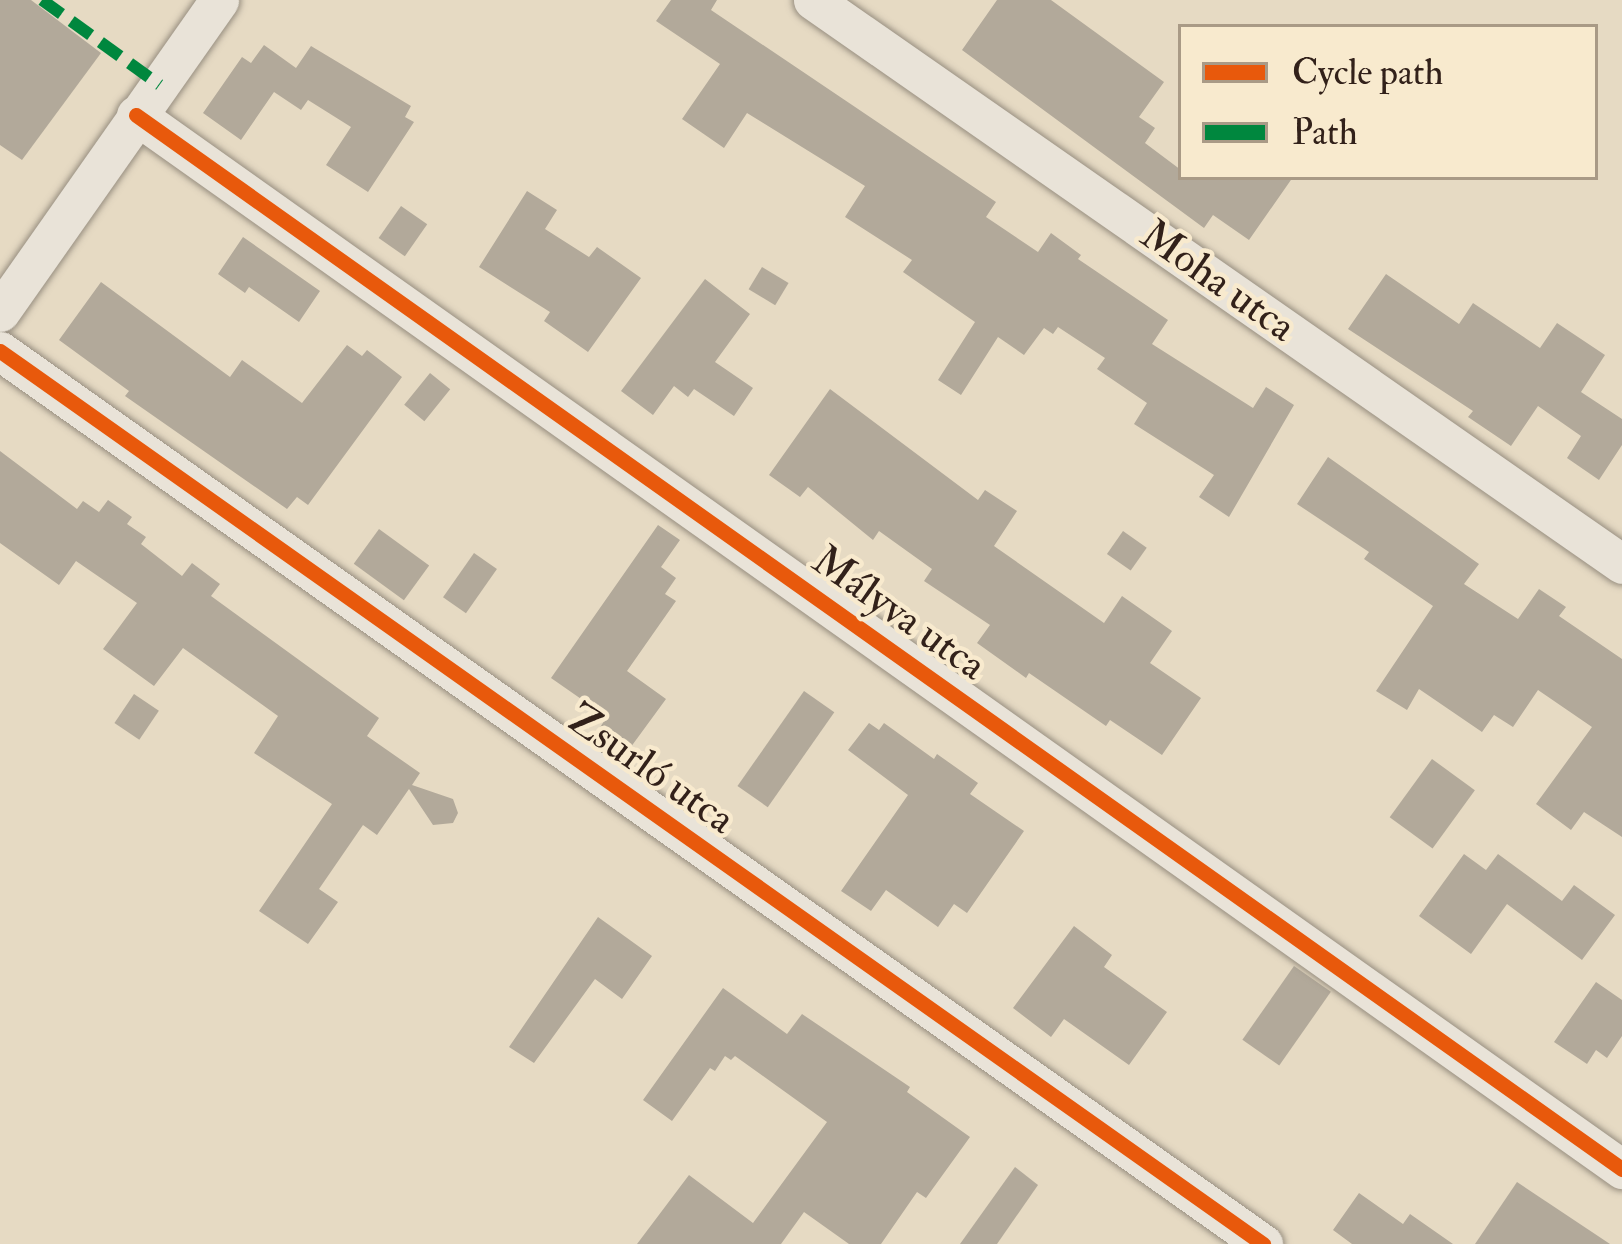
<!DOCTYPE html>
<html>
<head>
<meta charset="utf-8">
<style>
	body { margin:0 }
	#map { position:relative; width:1622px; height:1244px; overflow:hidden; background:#e6dac3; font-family:"IM FELL Double Pica",serif }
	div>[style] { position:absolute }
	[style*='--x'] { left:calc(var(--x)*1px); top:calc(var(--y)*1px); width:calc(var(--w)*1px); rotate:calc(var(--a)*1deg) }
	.building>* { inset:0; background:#b2a99a; transform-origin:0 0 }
	.roads { filter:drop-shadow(0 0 3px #988f81) drop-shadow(0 0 3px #988f81) }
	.minor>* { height:39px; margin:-19.5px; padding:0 19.5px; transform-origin:19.5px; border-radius:19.5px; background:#e9e3d8 }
	.quiet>* { height:12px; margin-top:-6px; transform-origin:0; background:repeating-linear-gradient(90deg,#00873e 0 24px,transparent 0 36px) }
	.cycleway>* { height:15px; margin:-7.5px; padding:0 7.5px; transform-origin:7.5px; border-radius:7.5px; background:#e8590c }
	span { translate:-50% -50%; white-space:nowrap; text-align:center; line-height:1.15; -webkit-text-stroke:9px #f8eace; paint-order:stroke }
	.street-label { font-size:42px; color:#32211a }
	.legend { position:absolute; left:1178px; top:24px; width:420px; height:156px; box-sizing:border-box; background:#f8eace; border:3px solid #a99a86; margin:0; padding:15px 21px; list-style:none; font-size:36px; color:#32211a }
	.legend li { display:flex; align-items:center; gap:24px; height:60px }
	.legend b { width:60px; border:3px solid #a99a86 }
</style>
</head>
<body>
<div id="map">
	<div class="building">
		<i style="clip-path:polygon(0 0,31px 0,101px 53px,22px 160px,0 145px)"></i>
		<i style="clip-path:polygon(671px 0,717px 0,711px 10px,996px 202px,986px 217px,1038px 252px,1051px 233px,1081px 255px,1078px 259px,1168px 320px,1152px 344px,1253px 408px,1266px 387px,1294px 405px,1229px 517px,1199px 497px,1214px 475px,1134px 424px,1147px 403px,1097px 369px,1105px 358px,1058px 327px,1053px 334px,1044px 328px,1024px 355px,998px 337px,961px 395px,938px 380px,975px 322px,903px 272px,912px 260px,845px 217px,865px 186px,747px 113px,724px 148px,682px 119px,720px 64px,656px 21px)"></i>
		<i style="clip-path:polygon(997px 0,1051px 0,1164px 82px,1139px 117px,1155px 128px,1145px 143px,1181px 170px,1181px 177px,1293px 177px,1249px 240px,1213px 215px,1204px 228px,962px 50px)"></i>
		<i style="clip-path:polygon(264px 45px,296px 68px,311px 46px,411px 106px,405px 117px,414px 122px,368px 192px,326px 165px,351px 127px,308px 100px,301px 110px,274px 92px,241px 140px,203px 113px,242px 57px,251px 63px)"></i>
		<i style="clip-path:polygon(527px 191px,557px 210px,545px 229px,589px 257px,597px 247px,641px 278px,588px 352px,544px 321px,550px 312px,479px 267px)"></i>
		<i style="left:401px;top:206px;width:32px;height:39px;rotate:35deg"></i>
		<i style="clip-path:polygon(243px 237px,320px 291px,299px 322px,249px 287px,245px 293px,218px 274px)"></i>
		<i style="left:762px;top:267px;width:31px;height:26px;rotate:31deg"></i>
		<i style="clip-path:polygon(1386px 274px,1459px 324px,1473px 303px,1540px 348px,1557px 323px,1605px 355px,1581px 392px,1622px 419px,1622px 445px,1599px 480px,1567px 458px,1581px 436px,1538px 406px,1511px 446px,1468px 417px,1473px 411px,1348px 329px)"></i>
		<i style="clip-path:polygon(705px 279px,750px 314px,715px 362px,753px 388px,734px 416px,694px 389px,688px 397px,674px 386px,653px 415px,621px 391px)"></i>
		<i style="clip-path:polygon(101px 282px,230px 377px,242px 360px,302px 403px,347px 345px,362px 356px,367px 350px,402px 377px,308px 505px,297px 497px,287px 509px,125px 396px,129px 391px,59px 340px)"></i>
		<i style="left:430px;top:373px;width:26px;height:41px;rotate:39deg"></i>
		<i style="clip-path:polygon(830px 389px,978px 500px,985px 490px,1017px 511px,994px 546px,1104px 623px,1122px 596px,1172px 631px,1150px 663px,1201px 698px,1162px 755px,1110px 720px,1106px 726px,1029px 673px,1026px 678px,977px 643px,990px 625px,924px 581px,932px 569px,879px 531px,873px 540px,808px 487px,800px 497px,769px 475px)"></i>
		<i style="clip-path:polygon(0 451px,77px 509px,83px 501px,99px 512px,108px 500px,132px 517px,127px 524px,146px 537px,141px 544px,182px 576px,192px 563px,220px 584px,211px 596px,379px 718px,367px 736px,420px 773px,412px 785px,453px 799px,458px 813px,453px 823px,433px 825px,409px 789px,377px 835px,363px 825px,319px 889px,338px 902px,308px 944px,259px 911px,332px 804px,254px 753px,278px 716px,183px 648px,154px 686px,103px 649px,137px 603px,76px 561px,59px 585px,0 543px)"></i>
		<i style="clip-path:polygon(1328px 457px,1479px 564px,1464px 584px,1518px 619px,1539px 589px,1566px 607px,1559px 616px,1622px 659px,1622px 837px,1584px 812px,1571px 830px,1536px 804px,1592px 727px,1538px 690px,1513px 727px,1494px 715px,1482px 732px,1419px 689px,1407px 710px,1376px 691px,1433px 606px,1364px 559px,1369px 552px,1297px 504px)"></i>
		<i style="clip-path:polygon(658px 525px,680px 540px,661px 567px,676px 578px,665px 594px,676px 601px,627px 671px,666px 699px,625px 755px,596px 733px,607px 717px,551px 678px)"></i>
		<i style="left:379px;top:529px;width:62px;height:43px;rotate:36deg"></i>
		<i style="left:1123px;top:531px;width:29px;height:28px;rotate:35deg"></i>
		<i style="left:474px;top:553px;width:28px;height:54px;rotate:35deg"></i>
		<i style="left:804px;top:691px;width:37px;height:116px;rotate:35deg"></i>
		<i style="left:134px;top:694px;width:30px;height:35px;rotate:34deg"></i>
		<i style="clip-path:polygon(869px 723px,879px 730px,884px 723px,934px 759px,937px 754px,978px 783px,970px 794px,1024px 831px,967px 913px,954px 904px,938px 927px,886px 890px,871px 911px,841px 891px,908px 795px,848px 750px)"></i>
		<i style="left:1432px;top:759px;width:53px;height:72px;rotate:36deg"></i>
		<i style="clip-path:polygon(1464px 854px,1486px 870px,1498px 854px,1562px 901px,1574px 885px,1615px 915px,1582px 960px,1507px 904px,1471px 954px,1419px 916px)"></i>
		<i style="clip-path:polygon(598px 917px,652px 956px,622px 999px,595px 979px,534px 1063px,509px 1047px)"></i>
		<i style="clip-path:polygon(1074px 926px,1112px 955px,1104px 967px,1167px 1012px,1129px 1065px,1064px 1019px,1051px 1037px,1013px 1008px)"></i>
		<i style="left:1294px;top:966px;width:45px;height:90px;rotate:35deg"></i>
		<i style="clip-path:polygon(1596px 982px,1622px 1000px,1622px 1036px,1607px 1058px,1596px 1050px,1587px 1064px,1554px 1042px)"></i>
		<i style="clip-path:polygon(723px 988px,787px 1034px,802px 1014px,910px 1087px,907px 1092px,970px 1137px,926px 1198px,917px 1192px,881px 1244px,849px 1244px,804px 1212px,781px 1244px,637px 1244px,689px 1175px,753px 1223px,827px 1122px,735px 1056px,731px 1060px,725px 1056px,715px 1071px,710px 1068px,672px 1121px,643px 1100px)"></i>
		<i style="clip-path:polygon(1015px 1167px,1038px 1185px,997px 1244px,960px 1244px)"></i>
		<i style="clip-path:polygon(1517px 1182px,1610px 1244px,1475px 1244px)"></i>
		<i style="clip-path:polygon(1359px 1193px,1403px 1224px,1410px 1214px,1453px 1244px,1352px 1244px,1333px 1230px)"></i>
	</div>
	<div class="roads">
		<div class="minor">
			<i style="--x:813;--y:0;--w:986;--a:34.88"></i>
			<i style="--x:136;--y:115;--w:1822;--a:35.35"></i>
			<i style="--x:0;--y:312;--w:381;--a:-54.9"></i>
			<i style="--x:0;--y:351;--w:1547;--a:35.26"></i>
		</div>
	</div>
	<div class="quiet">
		<i style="--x:42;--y:0;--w:145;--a:35.8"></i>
	</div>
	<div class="cycleway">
		<i style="--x:136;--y:115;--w:1822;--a:35.35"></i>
		<i style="--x:0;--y:351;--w:1547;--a:35.26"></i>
	</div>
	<div class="street-label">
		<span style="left:1218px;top:281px;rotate:35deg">Moha utca</span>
		<span style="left:899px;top:613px;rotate:35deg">Mályva utca</span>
		<span style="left:651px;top:769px;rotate:35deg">Zsurló utca</span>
	</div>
	<ul class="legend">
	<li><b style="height:15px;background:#e8590c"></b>Cycle path</li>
	<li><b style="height:15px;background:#00873e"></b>Path</li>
	</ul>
</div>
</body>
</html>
